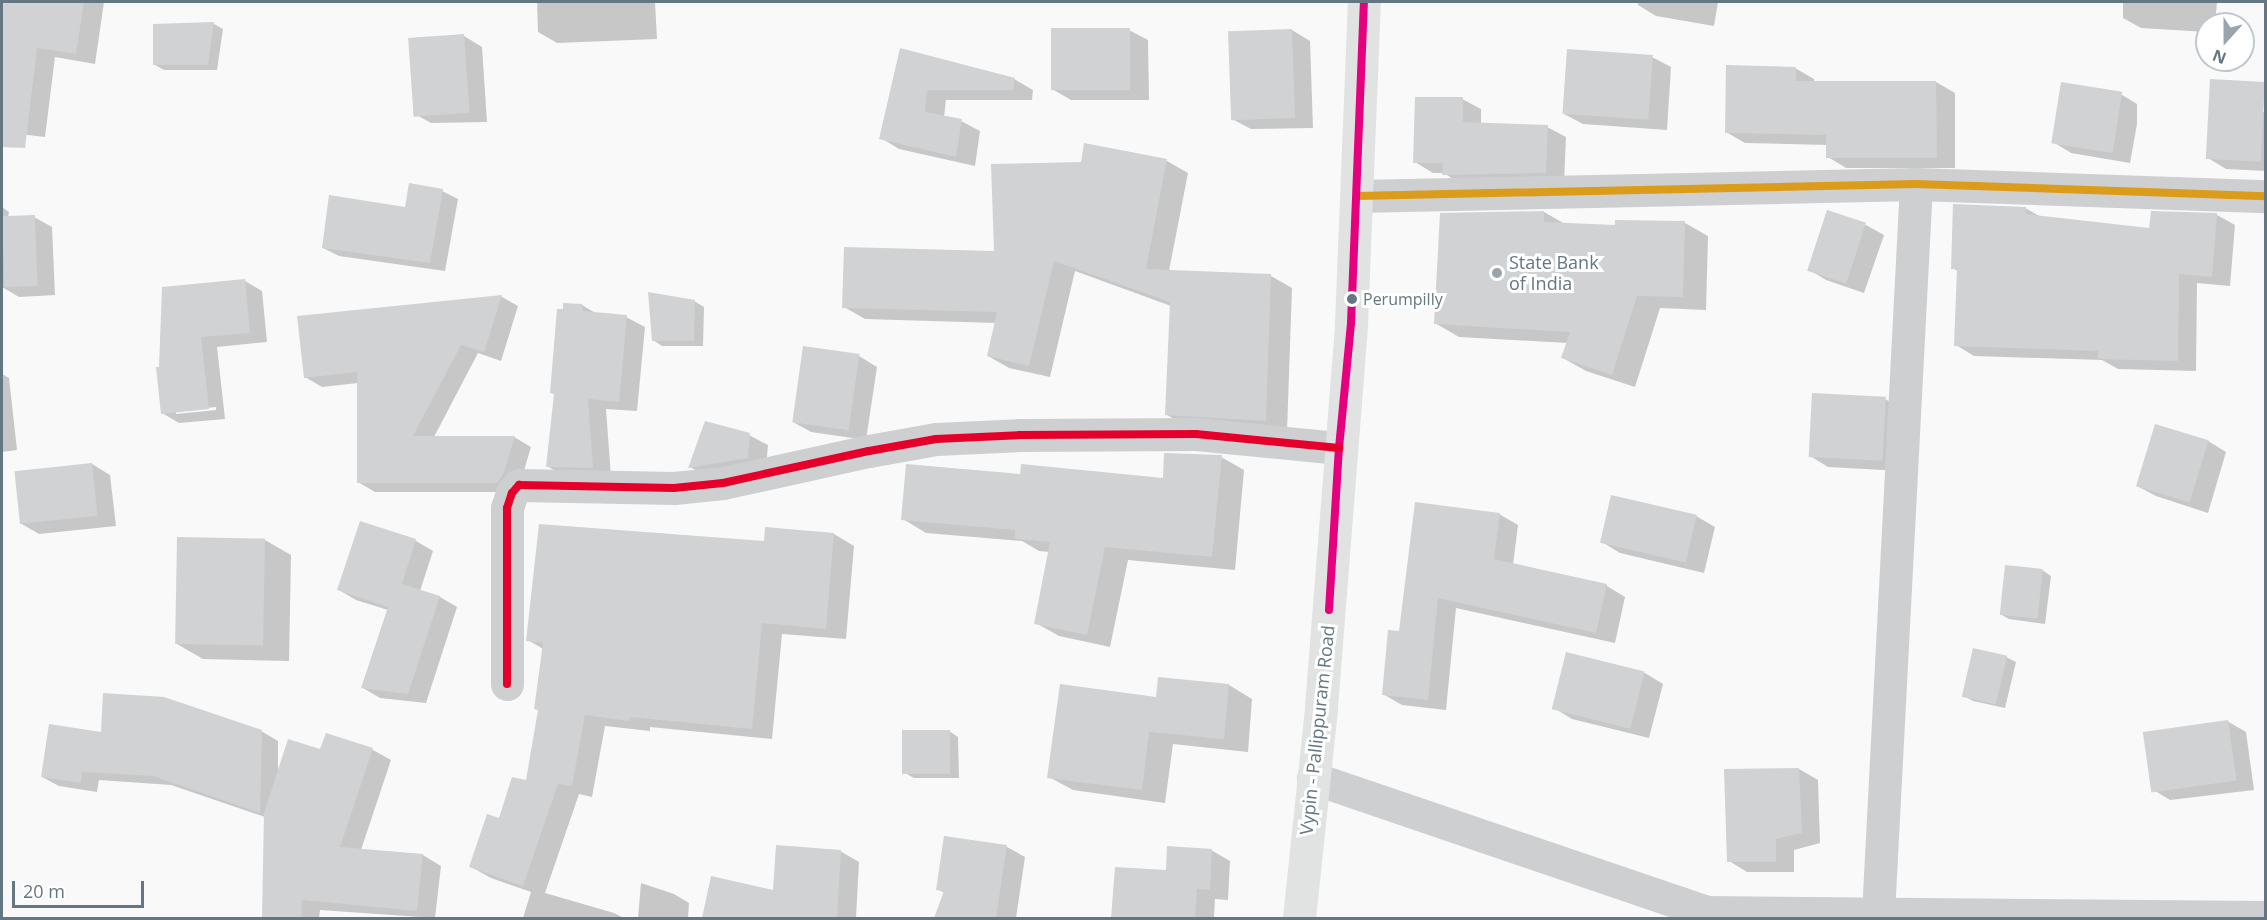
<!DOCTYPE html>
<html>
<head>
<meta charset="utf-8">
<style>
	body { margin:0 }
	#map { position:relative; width:2267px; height:920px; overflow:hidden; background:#f9f9f9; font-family:"Open Sans",sans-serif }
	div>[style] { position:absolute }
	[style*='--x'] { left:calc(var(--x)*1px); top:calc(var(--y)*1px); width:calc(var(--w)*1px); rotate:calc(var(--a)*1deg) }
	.shadow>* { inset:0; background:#0003 }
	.building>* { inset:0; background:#d0d2d3; transform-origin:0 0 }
	.minor>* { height:33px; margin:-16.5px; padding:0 16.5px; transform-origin:16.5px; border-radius:16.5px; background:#cecfd0 }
	.primary>* { height:33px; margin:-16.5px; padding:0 16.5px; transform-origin:16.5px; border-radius:16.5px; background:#e1e2e2 }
	.bus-1>* { height:8px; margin:-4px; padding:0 4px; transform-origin:4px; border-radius:4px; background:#da9c1a }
	.bus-2>* { height:8px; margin:-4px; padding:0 4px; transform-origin:4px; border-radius:4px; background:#e5007d }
	.bus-3>* { height:8px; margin:-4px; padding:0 4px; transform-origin:4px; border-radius:4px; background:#e4002b }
	.dots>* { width:16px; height:16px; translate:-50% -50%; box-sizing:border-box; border:3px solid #fff; border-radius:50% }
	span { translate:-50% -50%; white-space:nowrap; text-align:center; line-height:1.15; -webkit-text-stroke:6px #fff; paint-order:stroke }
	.bus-label { font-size:16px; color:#657683 }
	.left { translate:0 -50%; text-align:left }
	.poi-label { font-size:18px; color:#657683 }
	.street-label { font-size:18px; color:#657683 }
	.frame { position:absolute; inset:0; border:3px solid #657683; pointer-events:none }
	.north { position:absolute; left:2195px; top:12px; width:60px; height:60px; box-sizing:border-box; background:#fff; border:2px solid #c1c8cd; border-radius:50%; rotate:201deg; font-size:16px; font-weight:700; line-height:24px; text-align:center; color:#657683 }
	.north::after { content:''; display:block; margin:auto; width:21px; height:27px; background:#99a4ac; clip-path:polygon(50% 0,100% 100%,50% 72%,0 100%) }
	.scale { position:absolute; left:12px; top:881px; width:132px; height:27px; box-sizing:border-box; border:3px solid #657683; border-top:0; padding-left:8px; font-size:18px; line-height:21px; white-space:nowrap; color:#657683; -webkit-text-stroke:4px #fff; paint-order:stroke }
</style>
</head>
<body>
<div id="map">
	<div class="shadow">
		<i style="clip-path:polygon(2px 2px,104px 2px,95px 64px,55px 57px,45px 137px,2px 132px)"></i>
		<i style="clip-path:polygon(537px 2px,655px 2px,657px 39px,557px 43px,538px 32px)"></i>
		<i style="clip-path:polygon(1638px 2px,1718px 2px,1714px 26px,1656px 16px,1638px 5px)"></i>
		<i style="clip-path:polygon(2123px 2px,2217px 2px,2215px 24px,2207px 24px,2207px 32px,2141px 28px,2123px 18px)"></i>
		<i style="clip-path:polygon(214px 24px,223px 29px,217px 70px,164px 70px,155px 65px)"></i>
		<i style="clip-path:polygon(1129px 30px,1148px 40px,1149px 100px,1071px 100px,1052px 89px)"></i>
		<i style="clip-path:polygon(1292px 30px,1310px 41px,1313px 128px,1251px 129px,1232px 119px)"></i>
		<i style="clip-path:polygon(464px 36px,482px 47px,487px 122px,431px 123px,413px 113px)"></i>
		<i style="clip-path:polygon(901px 50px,1014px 79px,1033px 90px,1032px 100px,946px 100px,944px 117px,961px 121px,980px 131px,975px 166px,899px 149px,881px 138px)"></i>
		<i style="clip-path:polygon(1652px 57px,1671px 67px,1667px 130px,1583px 124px,1564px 114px)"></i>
		<i style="clip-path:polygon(1795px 68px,1814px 79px,1814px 82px,1936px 82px,1955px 93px,1955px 168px,1846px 168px,1828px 157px,1828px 145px,1745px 143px,1726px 132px)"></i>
		<i style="clip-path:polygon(2119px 93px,2137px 104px,2137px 124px,2130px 163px,2071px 153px,2053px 142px)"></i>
		<i style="clip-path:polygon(1462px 99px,1481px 109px,1481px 124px,1547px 127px,1566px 137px,1564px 183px,1462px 185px,1444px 173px,1433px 173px,1415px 162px)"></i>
		<i style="clip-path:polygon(2210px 109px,2266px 112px,2266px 171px,2226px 169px,2208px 158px)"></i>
		<i style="clip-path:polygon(1167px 161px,1188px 173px,1169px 271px,1271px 276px,1292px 288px,1287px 432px,1188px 427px,1167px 415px,1171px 306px,1075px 271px,1050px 377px,1009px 368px,988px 356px,996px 323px,865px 319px,844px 307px,996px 253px)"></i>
		<i style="clip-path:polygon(442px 191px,458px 199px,445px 271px,339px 256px,323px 248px)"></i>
		<i style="clip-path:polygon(2px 207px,9px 212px,8px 218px,34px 217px,52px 227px,55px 295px,19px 297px,2px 287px)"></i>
		<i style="clip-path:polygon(2025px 208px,2041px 217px,2151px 229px,2152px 212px,2217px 215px,2235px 225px,2230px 286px,2197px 283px,2196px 371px,2118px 369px,2102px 360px,1974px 356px,1956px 345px,1958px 271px,1952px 268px)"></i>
		<i style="clip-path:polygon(1827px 211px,1866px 225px,1884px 235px,1864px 293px,1826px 280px,1808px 269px)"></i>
		<i style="clip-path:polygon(1544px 212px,1565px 224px,1617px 227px,1617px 222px,1685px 223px,1708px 236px,1706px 310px,1660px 308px,1635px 387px,1586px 371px,1563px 358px,1568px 343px,1459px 337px,1435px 323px,1441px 214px)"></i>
		<i style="clip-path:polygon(evenodd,245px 281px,262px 291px,267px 342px,217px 347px,225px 419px,179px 423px,162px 413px,160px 368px,245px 281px,216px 407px,216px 410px,176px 414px,176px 411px,216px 407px)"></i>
		<i style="clip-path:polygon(502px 297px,518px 306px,501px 361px,478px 353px,434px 437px,514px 437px,531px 447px,520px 484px,514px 492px,375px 492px,358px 482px,358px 383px,322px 387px,305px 377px,299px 317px)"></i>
		<i style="clip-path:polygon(694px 301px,704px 307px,703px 346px,662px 346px,653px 340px)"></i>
		<i style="clip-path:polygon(582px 305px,597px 314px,626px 317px,645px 327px,637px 411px,606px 409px,611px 477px,566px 477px,547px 466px,555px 394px)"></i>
		<i style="clip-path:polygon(804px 348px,859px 356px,877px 367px,866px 440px,811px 432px,793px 422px)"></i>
		<i style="clip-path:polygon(2px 374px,9px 378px,17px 450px,2px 452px)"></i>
		<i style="clip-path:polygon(1885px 399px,1904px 410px,1901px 471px,1828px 467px,1810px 456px)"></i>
		<i style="clip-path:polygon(749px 435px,768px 445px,766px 468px,708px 477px,690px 467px)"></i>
		<i style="clip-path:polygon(2208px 441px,2226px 452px,2208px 513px,2156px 496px,2137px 486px)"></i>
		<i style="clip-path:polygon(1221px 457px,1244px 470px,1235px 570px,1128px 560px,1110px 647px,1059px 636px,1036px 623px,1050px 552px,1039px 551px,1022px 541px,926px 533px,903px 519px,1022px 476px,1164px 479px)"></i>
		<i style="clip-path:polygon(92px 464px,110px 475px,116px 526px,39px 534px,20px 523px)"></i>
		<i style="clip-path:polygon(1499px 514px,1518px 525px,1513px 565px,1607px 586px,1625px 597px,1615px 643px,1456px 608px,1446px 710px,1402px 705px,1383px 694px,1400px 633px)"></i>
		<i style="clip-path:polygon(1696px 516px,1715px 527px,1704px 573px,1620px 553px,1602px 542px)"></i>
		<i style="clip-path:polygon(361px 523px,416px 541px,433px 551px,420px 591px,440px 597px,457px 607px,426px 703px,380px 698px,363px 688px,388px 610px,356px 600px,339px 590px)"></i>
		<i style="clip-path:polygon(834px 534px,854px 546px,846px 639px,782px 634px,772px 739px,650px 727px,650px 731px,605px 726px,592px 797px,579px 794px,545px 893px,614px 913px,624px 918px,523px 918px,531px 892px,491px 878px,471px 867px,527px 782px,539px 710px,543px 649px,528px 640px,765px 542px)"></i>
		<i style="clip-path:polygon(265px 540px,291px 555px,289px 661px,203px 659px,177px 644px)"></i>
		<i style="clip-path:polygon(2042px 570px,2051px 576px,2045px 624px,2009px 619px,2000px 614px)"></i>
		<i style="clip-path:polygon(2006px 657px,2016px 662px,2005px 708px,1973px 701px,1964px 696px)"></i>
		<i style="clip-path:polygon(1645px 673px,1663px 684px,1649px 738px,1572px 719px,1554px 708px)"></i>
		<i style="clip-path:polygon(1229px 685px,1252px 699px,1248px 752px,1173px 744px,1165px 803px,1073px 790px,1049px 777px,1158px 699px)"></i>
		<i style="clip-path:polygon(2227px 721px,2246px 732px,2254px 790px,2170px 800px,2152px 789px)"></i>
		<i style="clip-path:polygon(261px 731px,278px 741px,278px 774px,321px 751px,327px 734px,373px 750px,391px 760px,361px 850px,423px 855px,441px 866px,435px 918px,320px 910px,319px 918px,266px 918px,265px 817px,171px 785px,99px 780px,97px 792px,59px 786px,42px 777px,103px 733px)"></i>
		<i style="clip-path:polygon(949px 731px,958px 737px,959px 778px,914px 778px,905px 773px)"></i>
		<i style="clip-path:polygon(1799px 769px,1818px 780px,1820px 843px,1794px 850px,1794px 872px,1747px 872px,1729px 861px)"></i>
		<i style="clip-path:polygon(1007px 847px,1025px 857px,1016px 918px,936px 918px,945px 893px,937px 889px)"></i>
		<i style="clip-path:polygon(1211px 850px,1230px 861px,1228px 900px,1215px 899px,1214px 918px,1113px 918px,1116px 868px,1168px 872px)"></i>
		<i style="clip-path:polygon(840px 851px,859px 862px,856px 918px,732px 918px,730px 882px,774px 892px)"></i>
		<i style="clip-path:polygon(641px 883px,674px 894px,689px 903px,688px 918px,638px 918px)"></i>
	</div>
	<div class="building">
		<i style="clip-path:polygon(2px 2px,84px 2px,76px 54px,37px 48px,25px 148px,2px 147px)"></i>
		<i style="clip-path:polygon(214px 22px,208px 65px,153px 65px,153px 24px)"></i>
		<i style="left:1051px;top:28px;width:79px;height:62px"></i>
		<i style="left:1292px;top:29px;width:89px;height:64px;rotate:88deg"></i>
		<i style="left:464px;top:34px;width:79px;height:56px;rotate:86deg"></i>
		<i style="clip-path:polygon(900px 48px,1015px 78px,1013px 90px,927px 90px,925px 112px,962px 119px,956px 157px,879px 139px)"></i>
		<i style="left:1567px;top:49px;width:86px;height:65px;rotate:4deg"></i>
		<i style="clip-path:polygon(1726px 65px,1796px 67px,1796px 81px,1936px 81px,1937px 158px,1826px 158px,1826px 135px,1725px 133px)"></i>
		<i style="left:2210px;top:79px;width:55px;height:80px;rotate:3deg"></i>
		<i style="left:2061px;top:82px;width:62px;height:62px;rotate:9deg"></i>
		<i style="clip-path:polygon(1415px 97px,1463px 97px,1463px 122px,1548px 125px,1546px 173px,1442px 175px,1443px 163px,1413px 163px)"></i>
		<i style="clip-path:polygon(1084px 143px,1167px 159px,1146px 269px,1271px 274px,1266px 421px,1165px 415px,1170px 302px,1054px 261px,1029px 366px,987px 356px,997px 312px,842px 308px,844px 247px,994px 251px,991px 164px,1081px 162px)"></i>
		<i style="clip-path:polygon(409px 183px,443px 189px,430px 263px,322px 248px,329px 195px,405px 207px)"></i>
		<i style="clip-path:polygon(1953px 204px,2026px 207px,2026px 214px,2149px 228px,2151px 211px,2217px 213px,2212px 277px,2179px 274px,2178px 361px,2098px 359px,2098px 351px,1954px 346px,1957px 269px,1951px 269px)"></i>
		<i style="left:1827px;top:210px;width:41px;height:64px;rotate:18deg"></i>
		<i style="clip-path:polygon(1544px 211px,1544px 222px,1615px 225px,1615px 220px,1685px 221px,1683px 297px,1637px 296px,1612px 375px,1561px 358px,1570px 332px,1434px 324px,1440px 213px)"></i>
		<i style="left:35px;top:215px;width:71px;height:33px;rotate:88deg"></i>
		<i style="clip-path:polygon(245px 279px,250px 333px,201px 337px,209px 409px,161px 414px,156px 367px,159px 367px,162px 287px)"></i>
		<i style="clip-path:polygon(648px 292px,695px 300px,694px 341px,652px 341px)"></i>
		<i style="clip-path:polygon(502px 295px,484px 352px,461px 345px,413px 436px,515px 436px,503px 475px,497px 483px,357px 483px,357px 372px,304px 378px,297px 316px)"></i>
		<i style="clip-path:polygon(563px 303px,582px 304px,583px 311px,627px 315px,619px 402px,588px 399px,593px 468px,546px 467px,554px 394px,550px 393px,557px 309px,563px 309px)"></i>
		<i style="left:803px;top:346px;width:57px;height:77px;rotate:8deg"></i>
		<i style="left:1812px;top:393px;width:74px;height:64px;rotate:3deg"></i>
		<i style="clip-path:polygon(705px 421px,750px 433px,748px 458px,688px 468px)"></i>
		<i style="left:2155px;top:424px;width:56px;height:65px;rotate:17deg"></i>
		<i style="clip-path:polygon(1164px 453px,1222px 455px,1212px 557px,1105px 547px,1087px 635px,1034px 624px,1050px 542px,1015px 539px,1015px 530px,901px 520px,906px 464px,1020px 474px,1021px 464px,1163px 478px)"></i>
		<i style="left:92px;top:463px;width:53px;height:78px;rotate:84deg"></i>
		<i style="left:1611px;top:495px;width:88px;height:49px;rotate:13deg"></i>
		<i style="clip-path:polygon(1415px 502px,1500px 513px,1494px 559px,1607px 584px,1596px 633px,1438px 598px,1428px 700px,1382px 695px,1388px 630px,1399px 631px)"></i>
		<i style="clip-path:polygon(360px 521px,416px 539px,402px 584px,440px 596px,408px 694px,361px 688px,388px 607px,337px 590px)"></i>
		<i style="clip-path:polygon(539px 524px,764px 541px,765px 527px,834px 533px,826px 629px,762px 623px,752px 729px,630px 717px,629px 721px,585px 715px,572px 786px,558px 784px,523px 886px,469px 867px,487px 814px,499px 818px,512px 777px,526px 780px,538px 710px,534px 709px,543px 643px,526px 641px)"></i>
		<i style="left:177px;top:537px;width:88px;height:107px;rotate:1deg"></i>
		<i style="left:2005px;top:565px;width:38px;height:50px;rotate:6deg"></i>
		<i style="left:1973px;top:648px;width:35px;height:50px;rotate:13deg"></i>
		<i style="left:1566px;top:652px;width:81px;height:59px;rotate:14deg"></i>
		<i style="clip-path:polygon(1158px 677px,1229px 684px,1224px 739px,1149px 732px,1142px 790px,1047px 778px,1060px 684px,1156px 697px)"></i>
		<i style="clip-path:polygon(103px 693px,164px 697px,262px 730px,260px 813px,153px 776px,82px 772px,81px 783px,41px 777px,49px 724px,101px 732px)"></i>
		<i style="left:2228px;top:720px;width:61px;height:86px;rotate:82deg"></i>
		<i style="left:902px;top:730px;width:48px;height:44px"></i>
		<i style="clip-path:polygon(326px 733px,373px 748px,340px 847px,423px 854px,417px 911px,302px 900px,301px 918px,262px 918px,264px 813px,288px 739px,320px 749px)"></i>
		<i style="clip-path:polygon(1799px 768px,1802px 833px,1776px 839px,1776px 862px,1727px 862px,1724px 769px)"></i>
		<i style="clip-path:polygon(944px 836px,1007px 845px,996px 918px,934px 918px,944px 891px,936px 890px)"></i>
		<i style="clip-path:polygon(776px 845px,841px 850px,837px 918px,702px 918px,711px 876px,773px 890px)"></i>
		<i style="clip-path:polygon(1167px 846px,1212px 849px,1210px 890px,1197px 889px,1195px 918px,1111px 918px,1115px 867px,1166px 870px)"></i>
	</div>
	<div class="minor">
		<i style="--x:1357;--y:196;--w:559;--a:-1.23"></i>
		<i style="--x:1916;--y:184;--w:350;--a:2"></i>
		<i style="--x:507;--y:684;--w:176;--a:-90"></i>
		<i style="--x:507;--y:508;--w:16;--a:-72"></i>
		<i style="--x:512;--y:493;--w:11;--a:-49"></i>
		<i style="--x:519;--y:485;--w:155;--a:1.1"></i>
		<i style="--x:674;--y:488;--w:49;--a:-5.8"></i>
		<i style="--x:723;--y:483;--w:149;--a:-12.4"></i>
		<i style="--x:869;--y:451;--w:68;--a:-10.2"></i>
		<i style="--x:936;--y:439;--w:84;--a:-2.7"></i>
		<i style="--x:1020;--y:435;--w:176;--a:-0.3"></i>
		<i style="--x:1196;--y:434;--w:144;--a:5.6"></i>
		<i style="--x:1313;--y:778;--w:415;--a:18.8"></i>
		<i style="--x:1706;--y:912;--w:560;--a:0.51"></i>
		<i style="--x:1878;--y:914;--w:731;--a:-87.02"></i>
	</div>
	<div class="primary">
		<i style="--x:1299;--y:918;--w:212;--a:-84"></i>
		<i style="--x:1321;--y:707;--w:385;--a:-85.5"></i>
		<i style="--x:1351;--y:323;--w:321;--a:-87.7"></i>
	</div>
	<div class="bus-1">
		<i style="--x:1357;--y:196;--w:559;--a:-1.23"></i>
		<i style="--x:1916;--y:184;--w:350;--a:2"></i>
	</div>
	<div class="bus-2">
		<i style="--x:1329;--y:610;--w:162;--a:-86.5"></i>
		<i style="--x:1339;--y:448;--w:126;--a:-84.5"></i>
		<i style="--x:1351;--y:323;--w:321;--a:-87.7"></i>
	</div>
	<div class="bus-3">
		<i style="--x:507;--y:684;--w:176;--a:-90"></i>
		<i style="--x:507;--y:508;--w:16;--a:-72"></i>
		<i style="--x:512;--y:493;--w:11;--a:-49"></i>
		<i style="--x:519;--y:485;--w:155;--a:1.1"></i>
		<i style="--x:674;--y:488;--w:49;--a:-5.8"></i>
		<i style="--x:723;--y:483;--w:149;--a:-12.4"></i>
		<i style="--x:869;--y:451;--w:68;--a:-10.2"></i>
		<i style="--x:936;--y:439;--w:84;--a:-2.7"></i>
		<i style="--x:1020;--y:435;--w:176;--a:-0.3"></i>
		<i style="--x:1196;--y:434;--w:144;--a:5.6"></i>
	</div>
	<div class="dots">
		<i style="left:1497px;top:273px;background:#99a4ac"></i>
		<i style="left:1352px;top:299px;background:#657683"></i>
	</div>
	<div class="bus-label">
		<span class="left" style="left:1363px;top:299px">Perumpilly</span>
	</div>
	<div class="poi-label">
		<span class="left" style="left:1509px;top:273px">State Bank<br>of India</span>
	</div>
	<div class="street-label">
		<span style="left:1317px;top:730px;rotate:-84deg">Vypin - Pallippuram Road</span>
	</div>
	<div class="frame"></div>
	<div class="north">N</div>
	<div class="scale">20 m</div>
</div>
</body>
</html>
